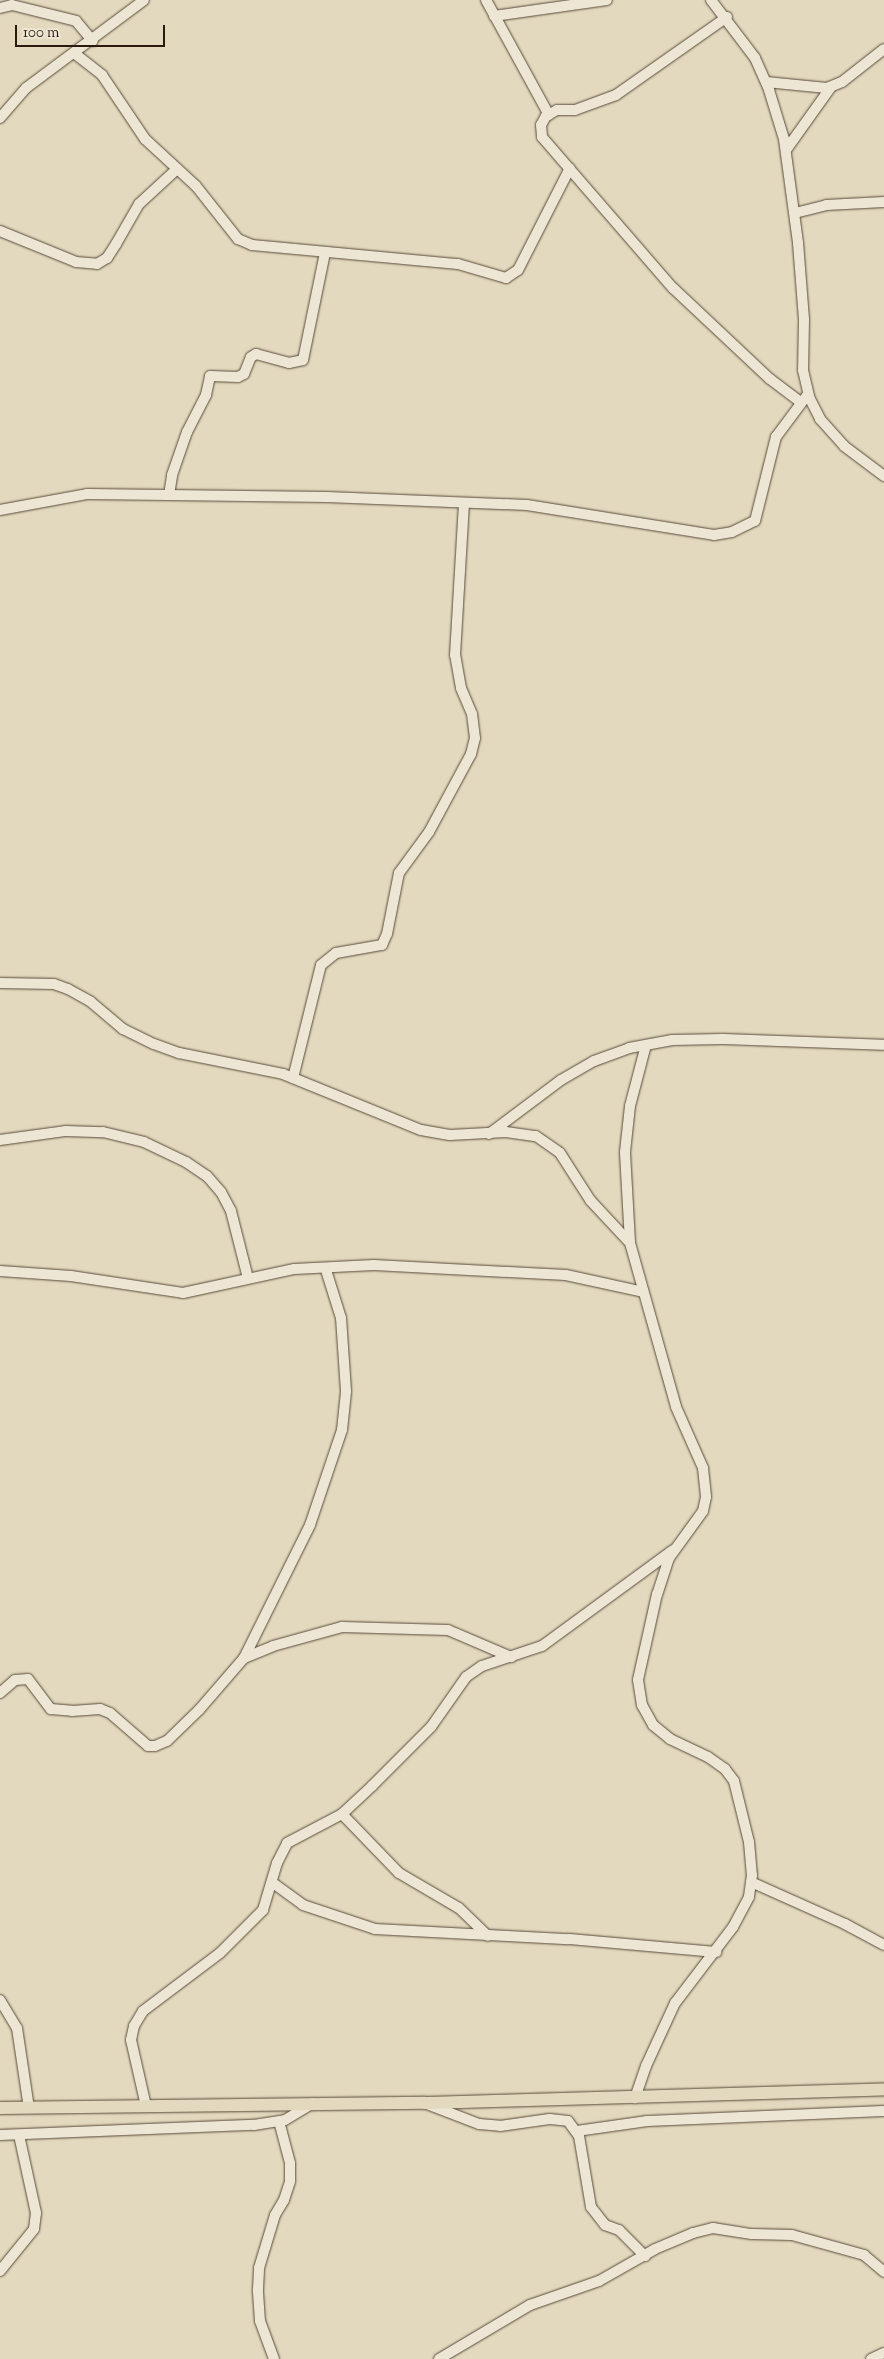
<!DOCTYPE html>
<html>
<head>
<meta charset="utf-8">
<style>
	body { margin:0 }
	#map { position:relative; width:884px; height:2359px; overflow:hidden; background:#e3d9be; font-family:"Sorts Mill Goudy",serif }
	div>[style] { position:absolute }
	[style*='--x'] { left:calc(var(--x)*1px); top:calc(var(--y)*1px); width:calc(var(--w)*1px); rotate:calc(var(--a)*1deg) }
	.roads { filter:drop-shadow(0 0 1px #584a39) drop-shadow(0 0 1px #584a39) }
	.minor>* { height:10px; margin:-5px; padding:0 5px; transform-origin:5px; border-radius:5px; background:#ede6d5 }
	.major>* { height:12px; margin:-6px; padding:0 6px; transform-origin:6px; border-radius:6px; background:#e3d9be }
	span { translate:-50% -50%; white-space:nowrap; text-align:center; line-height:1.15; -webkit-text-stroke:4px #ede6d5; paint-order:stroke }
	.scale { position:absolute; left:15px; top:25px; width:150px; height:22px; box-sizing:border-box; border:2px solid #291a0d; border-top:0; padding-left:6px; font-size:15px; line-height:18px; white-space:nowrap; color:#291a0d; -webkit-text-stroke:4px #ede6d5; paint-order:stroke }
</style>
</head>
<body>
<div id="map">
	<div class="roads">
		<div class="minor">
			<i style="--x:486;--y:0;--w:131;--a:61.3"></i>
			<i style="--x:711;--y:0;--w:73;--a:52.8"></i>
			<i style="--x:755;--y:58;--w:35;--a:66"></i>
			<i style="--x:769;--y:90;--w:51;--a:73"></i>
			<i style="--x:784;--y:139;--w:105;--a:82.3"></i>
			<i style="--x:798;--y:243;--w:77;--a:85.5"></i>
			<i style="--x:804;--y:320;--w:50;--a:91.1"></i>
			<i style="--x:803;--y:370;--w:28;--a:77"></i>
			<i style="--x:809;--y:397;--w:25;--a:63"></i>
			<i style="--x:820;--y:419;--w:36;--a:48"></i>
			<i style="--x:844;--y:446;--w:50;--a:36.9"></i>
			<i style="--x:0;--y:8;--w:12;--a:-14"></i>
			<i style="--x:12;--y:5;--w:66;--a:14"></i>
			<i style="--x:76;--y:21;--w:26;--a:50"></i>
			<i style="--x:494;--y:16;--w:114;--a:-8.1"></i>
			<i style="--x:727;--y:17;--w:136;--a:144.9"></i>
			<i style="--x:616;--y:95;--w:44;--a:159.9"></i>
			<i style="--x:575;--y:110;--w:18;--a:180"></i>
			<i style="--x:557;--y:110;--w:13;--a:151"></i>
			<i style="--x:546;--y:116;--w:10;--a:119"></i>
			<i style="--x:541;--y:125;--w:12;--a:85"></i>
			<i style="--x:542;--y:137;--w:200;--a:49.1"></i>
			<i style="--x:673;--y:288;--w:133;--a:43.2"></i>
			<i style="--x:770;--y:379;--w:39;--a:37"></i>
			<i style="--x:74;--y:53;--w:36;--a:38"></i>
			<i style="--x:102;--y:75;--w:77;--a:56.1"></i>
			<i style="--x:145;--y:139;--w:69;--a:42.7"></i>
			<i style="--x:196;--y:186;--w:68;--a:51.6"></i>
			<i style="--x:238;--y:239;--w:15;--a:23"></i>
			<i style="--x:252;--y:245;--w:207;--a:5.3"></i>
			<i style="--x:458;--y:264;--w:50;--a:16.3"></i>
			<i style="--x:506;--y:278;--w:14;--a:-34"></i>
			<i style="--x:518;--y:270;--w:114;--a:-63"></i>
			<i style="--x:766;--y:82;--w:61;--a:5.6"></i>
			<i style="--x:827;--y:88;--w:16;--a:-22"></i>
			<i style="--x:842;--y:82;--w:53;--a:-38.2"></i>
			<i style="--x:0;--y:118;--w:40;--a:-49"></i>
			<i style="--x:26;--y:88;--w:147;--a:-36.7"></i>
			<i style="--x:786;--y:150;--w:77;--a:-54.5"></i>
			<i style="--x:795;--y:213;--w:32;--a:-14"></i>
			<i style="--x:826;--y:205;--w:58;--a:-3"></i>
			<i style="--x:0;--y:231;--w:82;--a:22.2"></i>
			<i style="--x:76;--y:262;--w:21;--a:5"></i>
			<i style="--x:97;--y:264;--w:12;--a:-31"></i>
			<i style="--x:107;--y:258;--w:17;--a:-57"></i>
			<i style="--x:116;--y:244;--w:46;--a:-60.1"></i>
			<i style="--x:139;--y:204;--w:52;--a:-42.6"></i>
			<i style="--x:169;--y:495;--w:20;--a:-81"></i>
			<i style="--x:172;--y:475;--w:46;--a:-70.8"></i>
			<i style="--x:187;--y:432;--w:42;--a:-62.8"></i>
			<i style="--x:206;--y:395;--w:19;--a:-78"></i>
			<i style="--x:210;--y:376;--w:28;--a:2"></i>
			<i style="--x:238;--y:377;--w:7;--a:-27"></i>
			<i style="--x:244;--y:374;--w:18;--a:-68"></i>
			<i style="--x:251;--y:357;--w:6;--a:-31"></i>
			<i style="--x:256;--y:354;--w:34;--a:15"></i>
			<i style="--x:289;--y:363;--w:14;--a:-12"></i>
			<i style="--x:303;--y:360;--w:109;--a:-78.4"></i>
			<i style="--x:0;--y:510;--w:88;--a:-10.4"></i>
			<i style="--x:87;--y:494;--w:240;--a:0.7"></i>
			<i style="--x:327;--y:497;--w:200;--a:2.3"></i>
			<i style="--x:527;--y:505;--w:189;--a:9.1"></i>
			<i style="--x:714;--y:535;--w:18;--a:-9"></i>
			<i style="--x:732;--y:532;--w:25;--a:-26"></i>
			<i style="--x:755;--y:521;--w:87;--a:-76"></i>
			<i style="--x:776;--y:437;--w:54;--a:-53.3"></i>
			<i style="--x:0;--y:983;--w:54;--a:1.1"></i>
			<i style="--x:54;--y:984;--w:15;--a:20"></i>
			<i style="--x:68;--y:989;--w:26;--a:29"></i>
			<i style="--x:91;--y:1002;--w:42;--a:40.2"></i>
			<i style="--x:123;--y:1029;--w:34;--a:26"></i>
			<i style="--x:154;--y:1044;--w:27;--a:20"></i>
			<i style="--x:179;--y:1053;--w:106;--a:11.4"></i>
			<i style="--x:283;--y:1074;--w:149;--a:22.1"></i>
			<i style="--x:421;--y:1130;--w:29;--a:10"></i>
			<i style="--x:450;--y:1135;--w:56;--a:-3.1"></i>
			<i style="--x:506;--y:1132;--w:30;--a:8"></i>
			<i style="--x:536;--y:1136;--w:29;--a:35"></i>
			<i style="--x:560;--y:1153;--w:56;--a:57.4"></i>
			<i style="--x:590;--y:1200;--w:59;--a:47.1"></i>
			<i style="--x:630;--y:1243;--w:170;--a:74.3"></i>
			<i style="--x:676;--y:1407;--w:67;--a:66.1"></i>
			<i style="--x:703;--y:1468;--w:29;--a:84"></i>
			<i style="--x:706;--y:1497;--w:14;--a:102"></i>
			<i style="--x:703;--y:1511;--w:58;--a:125.9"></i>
			<i style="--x:669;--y:1558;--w:38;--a:108"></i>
			<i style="--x:657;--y:1594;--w:88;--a:102.5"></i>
			<i style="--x:638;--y:1680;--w:25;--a:81"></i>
			<i style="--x:642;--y:1705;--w:23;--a:61"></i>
			<i style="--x:653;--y:1725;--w:22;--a:39"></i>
			<i style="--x:670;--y:1739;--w:42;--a:25.3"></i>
			<i style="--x:708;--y:1757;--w:21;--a:35"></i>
			<i style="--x:725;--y:1769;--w:15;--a:53"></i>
			<i style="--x:734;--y:1781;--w:63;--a:76.2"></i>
			<i style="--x:749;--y:1842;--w:33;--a:85"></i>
			<i style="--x:752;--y:1875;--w:22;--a:98"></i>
			<i style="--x:749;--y:1897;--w:34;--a:118"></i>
			<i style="--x:733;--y:1927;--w:96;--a:127.3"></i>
			<i style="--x:675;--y:2003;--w:69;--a:114.7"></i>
			<i style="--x:646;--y:2066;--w:34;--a:109"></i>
			<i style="--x:293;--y:1078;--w:116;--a:-76.1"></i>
			<i style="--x:321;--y:965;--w:19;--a:-39"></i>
			<i style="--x:336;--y:953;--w:47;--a:-9.9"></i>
			<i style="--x:382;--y:945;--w:12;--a:-66"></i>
			<i style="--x:387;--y:934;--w:62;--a:-78.9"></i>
			<i style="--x:399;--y:873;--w:51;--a:-53.8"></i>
			<i style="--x:429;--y:832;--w:89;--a:-61.7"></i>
			<i style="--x:471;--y:754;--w:16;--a:-76"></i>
			<i style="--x:475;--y:738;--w:24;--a:-97"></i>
			<i style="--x:472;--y:714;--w:28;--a:-113"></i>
			<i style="--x:461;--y:688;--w:34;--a:-100"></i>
			<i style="--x:455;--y:655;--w:151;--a:-86.6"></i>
			<i style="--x:489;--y:1134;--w:90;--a:-36.9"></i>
			<i style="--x:561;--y:1080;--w:38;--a:-30"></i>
			<i style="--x:594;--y:1061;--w:37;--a:-20"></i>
			<i style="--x:629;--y:1048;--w:44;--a:-10.5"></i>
			<i style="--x:672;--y:1040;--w:50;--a:-1.1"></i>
			<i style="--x:722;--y:1039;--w:162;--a:2.1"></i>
			<i style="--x:0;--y:1140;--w:67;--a:-7.8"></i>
			<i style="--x:66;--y:1131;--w:37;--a:2"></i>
			<i style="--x:103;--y:1132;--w:42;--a:13.7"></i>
			<i style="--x:144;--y:1142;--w:47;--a:25.5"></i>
			<i style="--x:186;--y:1162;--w:25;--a:34"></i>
			<i style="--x:207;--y:1176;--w:21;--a:49"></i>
			<i style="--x:221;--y:1192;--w:21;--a:62"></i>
			<i style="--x:231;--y:1211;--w:69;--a:75.8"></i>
			<i style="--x:630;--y:1242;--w:90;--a:-93.2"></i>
			<i style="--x:625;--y:1152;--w:46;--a:-83.8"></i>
			<i style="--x:630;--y:1106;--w:63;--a:-75.3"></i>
			<i style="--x:0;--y:1271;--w:71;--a:4"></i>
			<i style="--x:71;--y:1276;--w:113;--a:8.6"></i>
			<i style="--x:183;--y:1293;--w:114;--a:-12.2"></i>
			<i style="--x:294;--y:1269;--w:80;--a:-2.9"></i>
			<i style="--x:374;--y:1265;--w:192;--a:3"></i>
			<i style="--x:566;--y:1275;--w:79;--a:12.4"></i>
			<i style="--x:244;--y:1658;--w:148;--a:-63.6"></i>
			<i style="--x:310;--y:1525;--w:100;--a:-71.4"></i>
			<i style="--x:342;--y:1430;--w:39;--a:-84"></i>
			<i style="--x:346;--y:1391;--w:73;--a:-93.9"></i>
			<i style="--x:341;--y:1318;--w:50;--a:-107.4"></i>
			<i style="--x:0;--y:1693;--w:20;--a:-41"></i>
			<i style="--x:15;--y:1680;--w:13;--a:-4"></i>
			<i style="--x:28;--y:1679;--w:38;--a:53"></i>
			<i style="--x:51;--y:1709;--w:21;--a:5"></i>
			<i style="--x:72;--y:1711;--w:28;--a:-4"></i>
			<i style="--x:100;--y:1709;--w:11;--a:22"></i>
			<i style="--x:110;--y:1713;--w:50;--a:41"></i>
			<i style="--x:148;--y:1746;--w:7;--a:0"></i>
			<i style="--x:155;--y:1746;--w:13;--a:-23"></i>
			<i style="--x:167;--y:1741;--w:45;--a:-44.1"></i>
			<i style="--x:199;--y:1710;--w:69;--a:-49.1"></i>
			<i style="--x:244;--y:1658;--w:31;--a:-22"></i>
			<i style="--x:273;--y:1646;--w:72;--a:-15.4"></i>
			<i style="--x:342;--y:1627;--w:106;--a:1.6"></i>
			<i style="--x:448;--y:1630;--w:69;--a:23.2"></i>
			<i style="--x:342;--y:1814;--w:82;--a:46"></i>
			<i style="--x:399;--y:1873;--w:69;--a:30.3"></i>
			<i style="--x:459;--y:1908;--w:40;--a:44"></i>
			<i style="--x:751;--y:1882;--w:103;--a:24.1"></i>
			<i style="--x:845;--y:1924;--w:44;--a:28.3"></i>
			<i style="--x:273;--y:1883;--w:37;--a:36"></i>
			<i style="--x:303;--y:1905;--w:76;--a:18.4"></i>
			<i style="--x:375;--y:1929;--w:194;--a:3"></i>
			<i style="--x:569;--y:1939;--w:148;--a:5.1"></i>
			<i style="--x:0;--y:2000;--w:33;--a:59"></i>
			<i style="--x:17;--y:2028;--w:81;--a:81.5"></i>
			<i style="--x:427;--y:2104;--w:56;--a:21"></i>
			<i style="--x:479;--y:2124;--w:21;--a:5"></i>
			<i style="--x:500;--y:2126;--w:50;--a:-8"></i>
			<i style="--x:550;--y:2119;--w:18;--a:6"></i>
			<i style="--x:568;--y:2121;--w:19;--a:54"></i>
			<i style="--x:579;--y:2136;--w:72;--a:80.4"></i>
			<i style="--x:591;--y:2207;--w:23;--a:52"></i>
			<i style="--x:605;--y:2225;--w:15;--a:20"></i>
			<i style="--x:619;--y:2230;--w:37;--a:45"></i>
			<i style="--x:146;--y:2106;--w:68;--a:-102.8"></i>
			<i style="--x:131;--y:2040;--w:14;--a:-78"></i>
			<i style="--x:134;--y:2026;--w:17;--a:-59"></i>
			<i style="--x:143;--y:2011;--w:96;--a:-37"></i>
			<i style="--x:220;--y:1953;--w:61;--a:-45"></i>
			<i style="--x:263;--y:1910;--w:49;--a:-73.4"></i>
			<i style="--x:277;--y:1863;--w:22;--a:-63"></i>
			<i style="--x:287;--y:1843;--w:62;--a:-27.8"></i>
			<i style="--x:342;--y:1814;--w:41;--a:-43"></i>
			<i style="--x:372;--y:1786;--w:83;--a:-45"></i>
			<i style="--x:431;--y:1727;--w:61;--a:-55"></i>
			<i style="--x:466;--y:1677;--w:19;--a:-35"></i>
			<i style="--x:482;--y:1666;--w:63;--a:-18.4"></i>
			<i style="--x:542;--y:1646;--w:162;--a:-36.2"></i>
			<i style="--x:577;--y:2131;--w:71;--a:-8.1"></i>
			<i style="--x:647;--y:2121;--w:237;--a:-2.4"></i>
			<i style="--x:0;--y:2135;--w:254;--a:-2.3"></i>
			<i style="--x:254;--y:2125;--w:31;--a:-9"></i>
			<i style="--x:285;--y:2120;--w:33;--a:-31"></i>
			<i style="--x:0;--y:2271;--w:54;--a:-51"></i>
			<i style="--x:34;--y:2229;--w:16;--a:-83"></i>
			<i style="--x:36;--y:2213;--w:80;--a:-102.3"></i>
			<i style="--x:274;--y:2359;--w:40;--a:-110.2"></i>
			<i style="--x:260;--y:2321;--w:32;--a:-94"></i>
			<i style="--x:258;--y:2289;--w:21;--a:-87"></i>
			<i style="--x:259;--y:2268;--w:55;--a:-73.2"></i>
			<i style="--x:275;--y:2215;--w:17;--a:-59"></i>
			<i style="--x:284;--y:2200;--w:20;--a:-72"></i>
			<i style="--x:290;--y:2181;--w:18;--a:-90"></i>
			<i style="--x:290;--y:2163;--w:43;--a:-104.7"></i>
			<i style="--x:439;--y:2359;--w:106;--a:-30.7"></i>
			<i style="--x:530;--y:2305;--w:73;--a:-19.2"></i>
			<i style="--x:599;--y:2281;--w:64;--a:-29.7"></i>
			<i style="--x:655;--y:2249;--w:41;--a:-22.8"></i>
			<i style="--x:693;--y:2233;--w:21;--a:-14"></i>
			<i style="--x:713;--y:2228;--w:39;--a:9"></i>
			<i style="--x:752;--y:2234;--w:40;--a:1.4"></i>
			<i style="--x:792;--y:2235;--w:75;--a:15.5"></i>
			<i style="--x:864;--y:2255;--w:26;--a:40"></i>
			<i style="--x:871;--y:2359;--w:14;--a:-25"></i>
		</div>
		<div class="major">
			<i style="--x:0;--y:2108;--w:425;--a:-0.7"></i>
			<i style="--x:425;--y:2103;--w:459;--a:-1.7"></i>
		</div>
	</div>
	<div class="scale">100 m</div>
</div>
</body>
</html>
